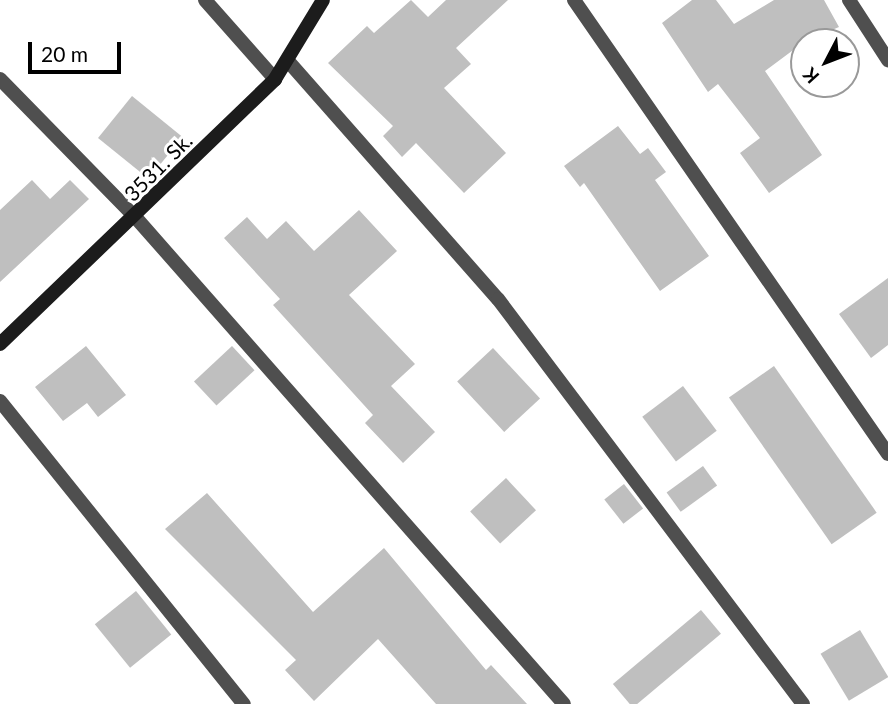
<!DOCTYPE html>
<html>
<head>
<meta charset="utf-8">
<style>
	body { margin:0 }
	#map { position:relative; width:888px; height:704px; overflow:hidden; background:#fff; font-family:Lato,sans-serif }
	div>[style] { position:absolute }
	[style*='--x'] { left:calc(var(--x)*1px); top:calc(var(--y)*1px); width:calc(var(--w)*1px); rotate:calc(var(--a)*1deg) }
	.building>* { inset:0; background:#bfbfbf; transform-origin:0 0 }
	.street>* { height:14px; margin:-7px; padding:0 7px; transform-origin:7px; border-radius:7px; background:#4f4f4f }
	.secondary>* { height:14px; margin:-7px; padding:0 7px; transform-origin:7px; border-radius:7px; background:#1c1c1c }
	span { translate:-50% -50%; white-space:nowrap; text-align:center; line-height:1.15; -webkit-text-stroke:6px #fff; paint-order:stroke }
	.street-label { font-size:21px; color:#000 }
	.north { position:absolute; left:790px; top:28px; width:70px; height:70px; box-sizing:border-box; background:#fff; border:2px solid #999; border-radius:50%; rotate:228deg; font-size:19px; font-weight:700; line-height:28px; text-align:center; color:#000 }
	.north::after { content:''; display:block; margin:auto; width:24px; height:32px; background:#000; clip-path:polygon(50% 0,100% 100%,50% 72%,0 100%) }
	.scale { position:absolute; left:28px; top:42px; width:93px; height:32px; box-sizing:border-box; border:4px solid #000; border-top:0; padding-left:9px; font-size:21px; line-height:24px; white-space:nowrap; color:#000; -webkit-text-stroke:5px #fff; paint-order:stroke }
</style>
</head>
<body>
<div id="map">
	<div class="building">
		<i style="clip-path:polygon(411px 0,428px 17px,446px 0,508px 0,456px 48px,471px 64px,444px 88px,506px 153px,464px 193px,416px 143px,402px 157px,383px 136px,393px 126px,328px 63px,367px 26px,374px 33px)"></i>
		<i style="clip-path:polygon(692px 0,716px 0,734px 24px,774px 0,824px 0,839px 27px,804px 42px,765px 71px,822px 155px,769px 193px,740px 153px,760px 138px,718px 84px,708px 92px,662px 23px)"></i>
		<i style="left:132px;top:96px;width:65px;height:54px;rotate:39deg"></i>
		<i style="clip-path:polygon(618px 126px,640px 154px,648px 148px,666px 172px,655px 180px,709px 256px,660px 291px,584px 183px,580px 187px,564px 166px)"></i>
		<i style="clip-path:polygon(32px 180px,50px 199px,70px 180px,89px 199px,0 282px,0 210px)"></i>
		<i style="clip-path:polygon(359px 210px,397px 251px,349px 295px,415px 364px,391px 386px,435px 432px,403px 463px,365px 423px,373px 415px,273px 305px,280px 299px,224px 238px,247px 217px,267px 239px,286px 221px,314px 251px)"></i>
		<i style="clip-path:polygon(888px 278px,888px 345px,871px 358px,839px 314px)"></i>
		<i style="clip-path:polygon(86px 346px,126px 395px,98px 417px,87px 403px,63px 421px,35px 387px)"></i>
		<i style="left:232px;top:346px;width:33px;height:52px;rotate:47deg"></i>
		<i style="left:493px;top:348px;width:69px;height:49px;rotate:47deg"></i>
		<i style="left:774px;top:366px;width:179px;height:55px;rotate:55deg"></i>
		<i style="left:683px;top:386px;width:56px;height:51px;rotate:53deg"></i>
		<i style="left:703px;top:466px;width:24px;height:45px;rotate:54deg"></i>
		<i style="left:506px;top:478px;width:44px;height:49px;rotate:47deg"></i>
		<i style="left:624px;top:484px;width:31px;height:25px;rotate:52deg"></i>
		<i style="clip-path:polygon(207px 493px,313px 612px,384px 548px,486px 670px,491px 665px,527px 704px,436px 704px,378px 639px,314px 701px,285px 670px,296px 660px,165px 529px)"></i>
		<i style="left:136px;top:591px;width:56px;height:53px;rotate:51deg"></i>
		<i style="left:701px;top:610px;width:31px;height:115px;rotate:50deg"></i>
		<i style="left:860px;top:630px;width:55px;height:46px;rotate:59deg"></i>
	</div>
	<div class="street">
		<i style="--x:205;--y:0;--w:106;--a:48.5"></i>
		<i style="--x:574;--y:0;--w:552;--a:55.33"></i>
		<i style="--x:849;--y:0;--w:72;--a:57"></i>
		<i style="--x:288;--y:61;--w:317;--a:48.6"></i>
		<i style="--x:498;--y:299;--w:507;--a:53.02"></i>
		<i style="--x:0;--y:79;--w:196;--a:45.6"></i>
		<i style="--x:137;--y:219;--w:646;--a:48.64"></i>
		<i style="--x:0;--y:401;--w:389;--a:51.2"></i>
	</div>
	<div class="secondary">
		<i style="--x:0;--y:344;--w:382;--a:-43.9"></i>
		<i style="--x:275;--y:79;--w:92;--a:-58.7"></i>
	</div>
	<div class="street-label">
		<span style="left:158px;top:167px;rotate:-45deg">3531. Sk.</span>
	</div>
	<div class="north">K</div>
	<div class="scale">20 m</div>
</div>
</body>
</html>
